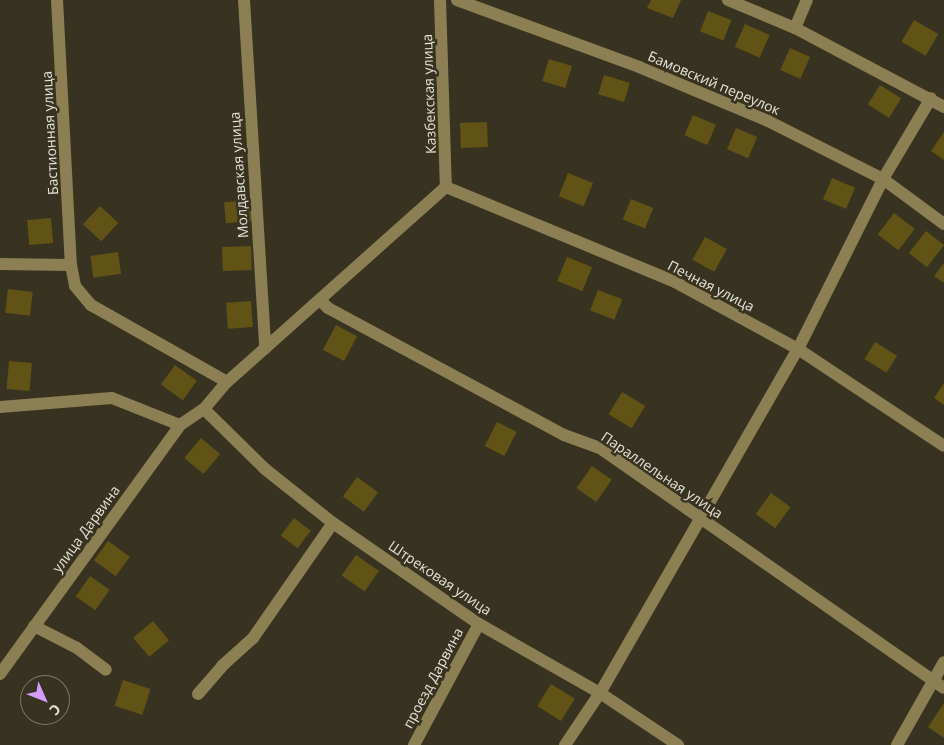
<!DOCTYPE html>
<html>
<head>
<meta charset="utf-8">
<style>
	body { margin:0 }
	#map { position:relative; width:944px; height:745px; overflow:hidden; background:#383320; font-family:"Open Sans",sans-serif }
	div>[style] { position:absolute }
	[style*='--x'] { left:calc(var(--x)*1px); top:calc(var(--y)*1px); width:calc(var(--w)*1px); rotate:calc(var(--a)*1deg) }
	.building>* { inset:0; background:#615215; transform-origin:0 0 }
	.minor>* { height:12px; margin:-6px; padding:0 6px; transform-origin:6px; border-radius:6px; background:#8b7f53 }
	span { translate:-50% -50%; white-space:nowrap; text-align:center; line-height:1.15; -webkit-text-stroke:5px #383320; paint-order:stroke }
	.street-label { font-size:14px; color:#e4e1d5 }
	.north { position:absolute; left:20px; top:675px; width:50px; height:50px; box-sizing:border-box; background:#383320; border:1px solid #7d7968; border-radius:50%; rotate:134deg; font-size:14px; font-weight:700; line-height:20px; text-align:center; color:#e4e1d5 }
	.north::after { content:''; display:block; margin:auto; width:18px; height:22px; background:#d49cfb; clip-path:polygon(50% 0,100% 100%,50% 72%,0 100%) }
</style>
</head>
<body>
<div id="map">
	<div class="building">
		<i style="clip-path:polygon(651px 0,681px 0,673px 18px,647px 8px)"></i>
		<i style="left:708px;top:11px;width:25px;height:22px;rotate:21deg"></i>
		<i style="left:914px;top:20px;width:28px;height:25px;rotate:30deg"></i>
		<i style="left:745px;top:24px;width:27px;height:25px;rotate:24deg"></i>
		<i style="left:790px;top:48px;width:22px;height:24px;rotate:24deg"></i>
		<i style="left:549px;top:59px;width:24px;height:23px;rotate:17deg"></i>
		<i style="left:604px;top:75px;width:27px;height:20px;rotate:17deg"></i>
		<i style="left:880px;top:85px;width:25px;height:23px;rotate:32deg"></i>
		<i style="left:693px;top:115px;width:25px;height:22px;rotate:23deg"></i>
		<i style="left:487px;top:122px;width:25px;height:27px;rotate:88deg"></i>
		<i style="left:736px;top:128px;width:23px;height:23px;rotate:23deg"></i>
		<i style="clip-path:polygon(944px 132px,944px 160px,931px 151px)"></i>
		<i style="left:568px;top:173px;width:27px;height:25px;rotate:22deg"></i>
		<i style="left:832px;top:178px;width:25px;height:23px;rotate:23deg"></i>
		<i style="left:631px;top:199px;width:24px;height:22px;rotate:22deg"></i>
		<i style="left:250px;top:200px;width:21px;height:26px;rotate:85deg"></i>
		<i style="left:100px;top:206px;width:25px;height:25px;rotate:43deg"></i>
		<i style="left:894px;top:213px;width:26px;height:27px;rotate:37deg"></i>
		<i style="left:51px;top:218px;width:25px;height:24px;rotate:85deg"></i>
		<i style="left:926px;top:231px;width:23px;height:28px;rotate:38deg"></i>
		<i style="left:705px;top:237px;width:25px;height:26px;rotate:29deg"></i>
		<i style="left:251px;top:246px;width:24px;height:29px;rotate:88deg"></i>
		<i style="left:118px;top:252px;width:22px;height:28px;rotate:82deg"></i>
		<i style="left:567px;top:257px;width:27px;height:26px;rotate:22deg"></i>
		<i style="clip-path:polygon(944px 263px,944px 283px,934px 276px)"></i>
		<i style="left:8px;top:289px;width:25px;height:24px;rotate:7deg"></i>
		<i style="left:598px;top:290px;width:26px;height:22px;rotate:21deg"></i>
		<i style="left:251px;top:301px;width:26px;height:25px;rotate:86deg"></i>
		<i style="left:336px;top:325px;width:24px;height:28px;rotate:28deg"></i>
		<i style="left:875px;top:342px;width:26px;height:20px;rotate:32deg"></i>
		<i style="left:9px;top:361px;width:23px;height:28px;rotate:5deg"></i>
		<i style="left:175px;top:365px;width:27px;height:24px;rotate:36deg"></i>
		<i style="clip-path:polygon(944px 383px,944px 405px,934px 398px)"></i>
		<i style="left:622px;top:392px;width:27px;height:26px;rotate:31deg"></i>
		<i style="left:497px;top:422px;width:22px;height:27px;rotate:27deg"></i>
		<i style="left:201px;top:438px;width:25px;height:26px;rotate:40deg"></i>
		<i style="left:592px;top:466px;width:24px;height:27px;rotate:35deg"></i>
		<i style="left:357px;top:477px;width:26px;height:24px;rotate:36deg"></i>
		<i style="left:771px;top:493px;width:24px;height:26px;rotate:36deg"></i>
		<i style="left:294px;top:518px;width:21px;height:22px;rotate:37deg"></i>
		<i style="left:108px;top:541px;width:27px;height:24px;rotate:36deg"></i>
		<i style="left:356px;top:555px;width:28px;height:25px;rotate:35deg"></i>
		<i style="left:90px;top:576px;width:24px;height:25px;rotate:35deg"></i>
		<i style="left:153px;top:621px;width:25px;height:26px;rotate:50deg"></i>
		<i style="left:123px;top:680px;width:29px;height:27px;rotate:18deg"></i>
		<i style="left:551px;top:684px;width:28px;height:26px;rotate:32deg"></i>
		<i style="clip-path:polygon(944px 703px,944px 738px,928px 727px)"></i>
	</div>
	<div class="minor">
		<i style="--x:57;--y:0;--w:265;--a:87"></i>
		<i style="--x:71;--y:265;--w:21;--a:79"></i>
		<i style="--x:75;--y:286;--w:25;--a:50"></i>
		<i style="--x:91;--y:305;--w:156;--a:29.5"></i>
		<i style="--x:244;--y:0;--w:349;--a:86.5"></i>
		<i style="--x:440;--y:0;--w:187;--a:88.2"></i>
		<i style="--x:457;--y:0;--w:194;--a:20.2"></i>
		<i style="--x:639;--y:67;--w:140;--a:22.7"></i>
		<i style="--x:768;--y:121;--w:129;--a:26.8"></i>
		<i style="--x:883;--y:179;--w:76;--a:36.4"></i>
		<i style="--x:728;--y:0;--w:73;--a:22.7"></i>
		<i style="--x:795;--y:28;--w:169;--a:27.9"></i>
		<i style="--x:795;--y:28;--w:30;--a:-67"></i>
		<i style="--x:446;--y:187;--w:248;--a:22.5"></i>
		<i style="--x:675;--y:282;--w:140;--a:28.6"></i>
		<i style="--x:798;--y:349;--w:175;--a:33.6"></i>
		<i style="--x:0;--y:264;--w:71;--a:0.8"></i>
		<i style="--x:321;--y:301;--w:10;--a:45"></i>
		<i style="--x:328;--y:308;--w:268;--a:28.3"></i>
		<i style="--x:564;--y:435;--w:38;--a:20"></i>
		<i style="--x:600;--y:448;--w:419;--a:34.9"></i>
		<i style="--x:0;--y:407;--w:112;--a:-4.6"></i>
		<i style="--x:112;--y:398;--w:73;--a:21.7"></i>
		<i style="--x:204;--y:409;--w:86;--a:44.5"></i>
		<i style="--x:265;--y:469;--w:87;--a:38.5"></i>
		<i style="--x:333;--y:523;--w:178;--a:34.7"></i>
		<i style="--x:479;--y:624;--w:139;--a:29.7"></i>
		<i style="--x:600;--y:693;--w:94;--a:33.7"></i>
		<i style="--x:34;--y:626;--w:48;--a:27.1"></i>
		<i style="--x:77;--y:648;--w:36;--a:37"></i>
		<i style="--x:0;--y:674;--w:307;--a:-54.1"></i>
		<i style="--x:180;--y:425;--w:29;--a:-34"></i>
		<i style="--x:204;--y:409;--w:35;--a:-50"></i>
		<i style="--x:227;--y:382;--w:293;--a:-41.7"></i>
		<i style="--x:198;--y:694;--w:37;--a:-49"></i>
		<i style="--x:222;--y:666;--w:42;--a:-42.1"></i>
		<i style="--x:253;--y:638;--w:140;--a:-55.2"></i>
		<i style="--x:414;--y:745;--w:137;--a:-61.8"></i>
		<i style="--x:565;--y:745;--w:63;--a:-56.1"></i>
		<i style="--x:600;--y:693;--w:397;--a:-60.1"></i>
		<i style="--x:798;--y:349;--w:190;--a:-63.4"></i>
		<i style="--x:883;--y:179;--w:94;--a:-59.3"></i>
		<i style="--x:897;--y:745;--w:95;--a:-60.5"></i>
	</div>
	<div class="street-label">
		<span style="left:714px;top:83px;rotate:23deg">Бамовский переулок</span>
		<span style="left:429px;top:94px;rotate:-92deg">Казбекская улица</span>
		<span style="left:50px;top:133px;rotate:-93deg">Бастионная улица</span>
		<span style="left:239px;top:175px;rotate:-94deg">Молдавская улица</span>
		<span style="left:711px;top:286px;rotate:27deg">Печная улица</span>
		<span style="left:662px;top:475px;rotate:34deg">Параллельная улица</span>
		<span style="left:86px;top:529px;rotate:-54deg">улица Дарвина</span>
		<span style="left:440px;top:578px;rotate:34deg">Штрековая улица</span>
		<span style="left:433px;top:678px;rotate:-62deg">проезд Дарвина</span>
	</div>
	<div class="north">С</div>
</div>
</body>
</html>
